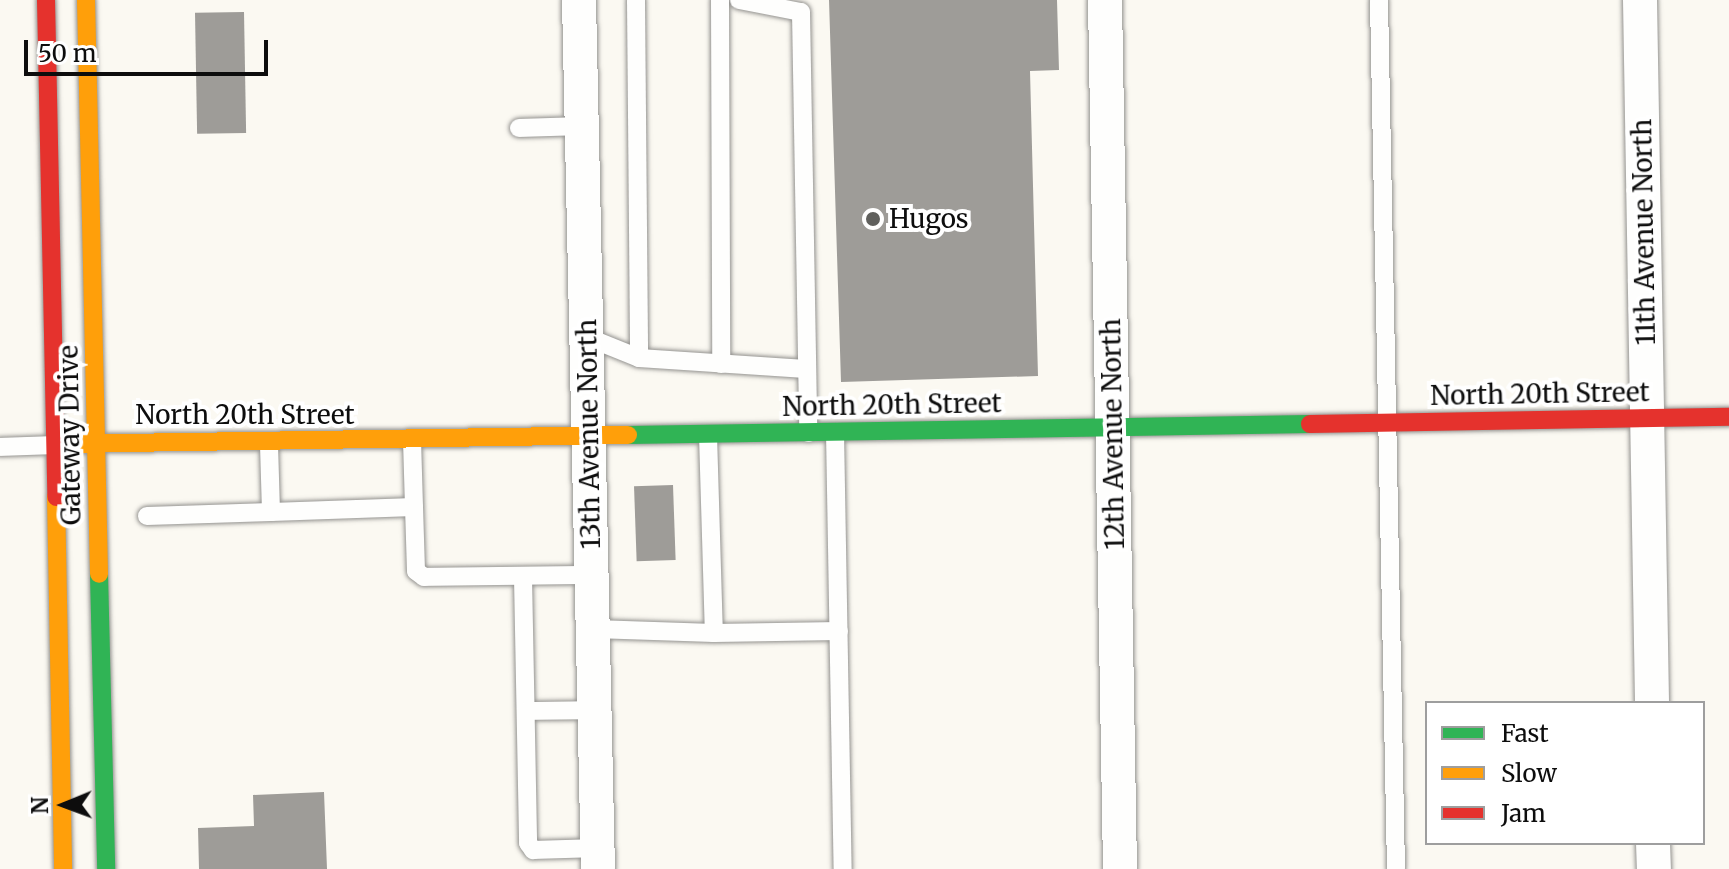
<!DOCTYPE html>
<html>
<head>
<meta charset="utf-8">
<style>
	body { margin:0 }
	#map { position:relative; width:1729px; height:869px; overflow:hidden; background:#fbf9f2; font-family:Merriweather,serif }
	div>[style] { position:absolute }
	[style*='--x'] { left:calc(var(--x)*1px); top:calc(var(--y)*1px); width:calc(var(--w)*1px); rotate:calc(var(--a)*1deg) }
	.building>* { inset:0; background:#9e9c98; transform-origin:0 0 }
	.roads { filter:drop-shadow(0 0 2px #949390) drop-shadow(0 0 2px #949390) }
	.lane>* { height:18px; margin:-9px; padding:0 9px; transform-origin:9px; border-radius:9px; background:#fefefd }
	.street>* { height:34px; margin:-17px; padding:0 17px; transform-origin:17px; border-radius:17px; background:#fefefd }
	.fast>* { height:18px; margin:-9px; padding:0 9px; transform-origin:9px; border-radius:9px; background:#30b455 }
	.slow>* { height:18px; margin:-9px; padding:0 9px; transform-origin:9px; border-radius:9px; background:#ff9f0a }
	.jam>* { height:18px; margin:-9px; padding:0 9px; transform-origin:9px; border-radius:9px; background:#e5322d }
	.dots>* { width:22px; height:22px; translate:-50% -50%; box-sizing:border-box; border:4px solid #fff; border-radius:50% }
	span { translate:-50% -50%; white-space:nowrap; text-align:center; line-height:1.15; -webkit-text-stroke:8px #fff; paint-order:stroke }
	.poi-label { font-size:26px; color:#0d0d0d }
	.left { translate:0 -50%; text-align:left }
	.street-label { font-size:26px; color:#0d0d0d }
	.legend { position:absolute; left:1425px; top:701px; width:280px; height:144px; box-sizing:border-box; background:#fff; border:2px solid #9e9e9e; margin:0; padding:10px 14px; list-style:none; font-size:24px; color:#0d0d0d }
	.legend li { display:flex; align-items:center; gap:16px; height:40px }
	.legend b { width:40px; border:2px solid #9e9e9e }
	.north { position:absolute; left:24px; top:765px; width:80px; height:80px; -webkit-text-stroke:6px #fff; paint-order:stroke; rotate:269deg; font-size:22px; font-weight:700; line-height:32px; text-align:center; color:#0d0d0d }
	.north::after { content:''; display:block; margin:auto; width:28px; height:36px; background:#0d0d0d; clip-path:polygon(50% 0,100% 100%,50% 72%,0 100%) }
	.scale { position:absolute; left:24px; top:40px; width:244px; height:36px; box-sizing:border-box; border:4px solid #0d0d0d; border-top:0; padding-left:10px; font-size:24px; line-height:28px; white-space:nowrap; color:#0d0d0d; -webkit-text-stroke:6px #fff; paint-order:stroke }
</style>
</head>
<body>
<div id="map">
	<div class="building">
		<i style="clip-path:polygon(829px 0,1057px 0,1059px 70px,1030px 71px,1038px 376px,841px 382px)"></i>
		<i style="left:244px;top:12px;width:121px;height:49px;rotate:89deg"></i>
		<i style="left:673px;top:485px;width:75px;height:39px;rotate:88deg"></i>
		<i style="clip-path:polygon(324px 792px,327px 869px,199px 869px,198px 828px,254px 826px,253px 795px)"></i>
	</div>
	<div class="roads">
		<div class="lane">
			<i style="--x:636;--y:0;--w:358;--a:89.5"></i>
			<i style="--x:720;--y:0;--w:364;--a:89.8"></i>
			<i style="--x:739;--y:0;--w:63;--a:11"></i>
			<i style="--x:801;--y:12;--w:421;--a:89"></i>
			<i style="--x:1379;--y:0;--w:869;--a:88.88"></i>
			<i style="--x:519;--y:128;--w:63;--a:-1.8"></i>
			<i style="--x:587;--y:337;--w:56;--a:22"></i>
			<i style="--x:639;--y:358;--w:167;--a:3.8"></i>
			<i style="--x:835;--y:432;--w:437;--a:89"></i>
			<i style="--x:708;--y:435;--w:198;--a:88.3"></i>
			<i style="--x:714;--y:633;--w:125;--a:-0.9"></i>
			<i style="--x:0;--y:447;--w:54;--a:-2.1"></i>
			<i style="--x:414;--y:507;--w:64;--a:88.2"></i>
			<i style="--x:416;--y:571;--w:10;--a:37"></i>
			<i style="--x:424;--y:577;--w:169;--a:-0.7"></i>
			<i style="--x:271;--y:512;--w:143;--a:-2"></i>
			<i style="--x:414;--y:507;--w:67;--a:-91.7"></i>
			<i style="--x:147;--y:516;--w:124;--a:-1.8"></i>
			<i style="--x:271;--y:512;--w:69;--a:-91.7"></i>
			<i style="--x:523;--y:577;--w:266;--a:88.9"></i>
			<i style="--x:528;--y:843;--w:9;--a:54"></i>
			<i style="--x:533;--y:850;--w:65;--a:-1.8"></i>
			<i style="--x:594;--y:629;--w:120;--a:1.9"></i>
			<i style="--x:526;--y:711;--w:69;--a:-0.8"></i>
		</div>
		<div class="street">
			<i style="--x:579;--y:0;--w:869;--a:88.75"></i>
			<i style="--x:1105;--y:0;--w:869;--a:89.01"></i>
			<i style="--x:1640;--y:0;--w:703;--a:89.02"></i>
			<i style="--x:1653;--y:843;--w:26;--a:88"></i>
		</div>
		<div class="fast">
			<i style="--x:628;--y:435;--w:682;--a:-0.92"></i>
			<i style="--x:99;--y:574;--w:295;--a:88.6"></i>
		</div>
		<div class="slow">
			<i style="--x:86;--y:0;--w:574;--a:88.7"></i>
			<i style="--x:60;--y:444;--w:568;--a:-0.91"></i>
			<i style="--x:56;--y:497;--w:372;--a:88.9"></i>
		</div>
		<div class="jam">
			<i style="--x:46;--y:0;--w:497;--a:88.8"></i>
			<i style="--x:1310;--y:424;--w:419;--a:-1"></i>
		</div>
	</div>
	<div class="dots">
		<i style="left:873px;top:219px;background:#60605d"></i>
	</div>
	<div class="poi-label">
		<span class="left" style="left:889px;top:219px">Hugos</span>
	</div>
	<div class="street-label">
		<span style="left:1644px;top:232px;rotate:-91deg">11th Avenue North</span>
		<span style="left:1540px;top:394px;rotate:-1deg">North 20th Street</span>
		<span style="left:892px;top:405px;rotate:-1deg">North 20th Street</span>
		<span style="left:245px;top:415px">North 20th Street</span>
		<span style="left:589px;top:434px;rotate:-91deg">13th Avenue North</span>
		<span style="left:1113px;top:434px;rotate:-91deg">12th Avenue North</span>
		<span style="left:70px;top:435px;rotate:-91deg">Gateway Drive</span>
	</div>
	<ul class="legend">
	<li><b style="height:10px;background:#30b455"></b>Fast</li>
	<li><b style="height:10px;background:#ff9f0a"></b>Slow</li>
	<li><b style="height:10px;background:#e5322d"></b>Jam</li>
	</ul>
	<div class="north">N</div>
	<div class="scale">50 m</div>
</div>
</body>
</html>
